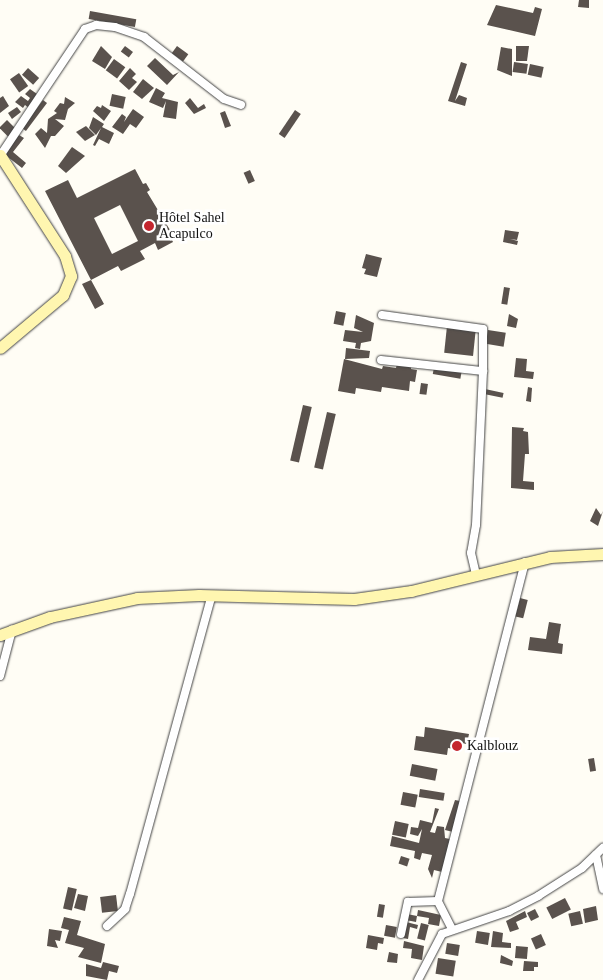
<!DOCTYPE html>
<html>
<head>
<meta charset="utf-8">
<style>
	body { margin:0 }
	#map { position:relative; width:603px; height:980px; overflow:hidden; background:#fffdf5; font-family:Georgia,serif }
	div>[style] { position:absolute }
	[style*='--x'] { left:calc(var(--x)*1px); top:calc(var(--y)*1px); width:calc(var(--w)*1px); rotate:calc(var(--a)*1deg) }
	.building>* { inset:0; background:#5a524d; transform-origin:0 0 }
	.roads { filter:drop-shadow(0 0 1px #444) drop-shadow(0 0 1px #444) }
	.minor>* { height:8px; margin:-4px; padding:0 4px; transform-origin:4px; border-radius:4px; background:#fff }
	.secondary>* { height:11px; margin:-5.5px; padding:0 5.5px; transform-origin:5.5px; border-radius:5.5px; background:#fff6b0 }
	.dots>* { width:14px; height:14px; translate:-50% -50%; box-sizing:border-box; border:2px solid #fff; border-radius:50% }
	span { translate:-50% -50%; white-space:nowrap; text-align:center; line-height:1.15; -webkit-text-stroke:5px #fff; paint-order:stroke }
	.poi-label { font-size:14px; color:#111 }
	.left { translate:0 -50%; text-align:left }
</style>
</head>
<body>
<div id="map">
	<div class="building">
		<i style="clip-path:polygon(579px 0,589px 0,589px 8px,578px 7px)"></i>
		<i style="clip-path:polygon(496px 5px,533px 13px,535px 7px,542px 9px,535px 36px,487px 25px)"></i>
		<i style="left:90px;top:11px;width:47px;height:8px;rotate:10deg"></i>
		<i style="clip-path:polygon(101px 46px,112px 57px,105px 69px,92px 61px)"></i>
		<i style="left:125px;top:46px;width:10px;height:7px;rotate:37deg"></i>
		<i style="left:177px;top:46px;width:14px;height:9px;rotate:36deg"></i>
		<i style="clip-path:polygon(516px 46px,529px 46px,527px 61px,516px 61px)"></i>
		<i style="clip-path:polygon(501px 47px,512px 49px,512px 76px,497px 70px)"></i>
		<i style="clip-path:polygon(155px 58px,173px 75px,179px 72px,167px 85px,147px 66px)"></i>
		<i style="left:114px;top:59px;width:14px;height:14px;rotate:36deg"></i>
		<i style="clip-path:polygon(461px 62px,467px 64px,455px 101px,459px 95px,467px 98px,465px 106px,448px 101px)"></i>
		<i style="left:514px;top:62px;width:14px;height:10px;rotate:8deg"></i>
		<i style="left:530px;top:64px;width:14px;height:11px;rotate:12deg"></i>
		<i style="left:28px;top:68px;width:15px;height:9px;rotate:42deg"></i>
		<i style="clip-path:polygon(130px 68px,136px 74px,132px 78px,137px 82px,129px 90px,119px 81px)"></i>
		<i style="left:19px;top:73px;width:16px;height:11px;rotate:55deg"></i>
		<i style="clip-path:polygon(143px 79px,154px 88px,142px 99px,133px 92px)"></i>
		<i style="clip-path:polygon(156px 88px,165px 93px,162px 98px,178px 102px,176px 119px,163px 117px,166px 101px,163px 108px,149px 102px)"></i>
		<i style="clip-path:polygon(30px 89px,37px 94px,35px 101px,29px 108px,25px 105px,23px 108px,15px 102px,21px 96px,28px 101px,30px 98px,25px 94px)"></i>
		<i style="left:112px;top:94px;width:14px;height:12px;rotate:12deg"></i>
		<i style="clip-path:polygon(3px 96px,9px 106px,0 113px,0 98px)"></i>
		<i style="clip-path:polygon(65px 97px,75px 103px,68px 109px,65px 120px,55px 119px,64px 126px,55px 136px,51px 136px,45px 148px,35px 134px,41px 128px,47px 133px,48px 119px,57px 113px,54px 111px,60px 103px,64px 104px)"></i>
		<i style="clip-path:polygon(190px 98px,198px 108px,204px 104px,206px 108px,194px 114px,185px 103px)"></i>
		<i style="left:43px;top:100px;width:5px;height:35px;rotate:37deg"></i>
		<i style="clip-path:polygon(102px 105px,111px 111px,104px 121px,93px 111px,97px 106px,101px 108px)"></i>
		<i style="clip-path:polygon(17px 107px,21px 112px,12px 119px,8px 113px)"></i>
		<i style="clip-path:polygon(133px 109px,144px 117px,136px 128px,130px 124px,123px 134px,112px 127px,122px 114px,126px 117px,124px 122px)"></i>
		<i style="left:295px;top:110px;width:7px;height:29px;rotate:34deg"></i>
		<i style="clip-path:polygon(225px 111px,231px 126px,225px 128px,220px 113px)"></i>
		<i style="clip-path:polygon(93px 117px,104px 124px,102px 127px,114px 133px,109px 144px,99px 139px,95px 146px,93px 145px,101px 128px,96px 135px,89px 128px)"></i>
		<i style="left:7px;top:120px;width:14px;height:11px;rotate:45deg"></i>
		<i style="clip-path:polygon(86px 126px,95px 135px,85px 141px,76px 132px)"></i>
		<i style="clip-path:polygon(19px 135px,24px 138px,13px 152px,26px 163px,22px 168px,4px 154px)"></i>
		<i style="clip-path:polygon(72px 147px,85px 156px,66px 173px,58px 166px)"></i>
		<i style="clip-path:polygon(evenodd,135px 169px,143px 184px,146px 183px,150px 190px,147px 192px,170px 230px,168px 231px,173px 242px,158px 250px,155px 243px,140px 251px,145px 259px,121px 271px,118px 266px,91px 280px,104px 304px,95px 309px,82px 284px,91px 280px,45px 191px,68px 180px,77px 198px,135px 169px,120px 205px,138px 241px,112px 254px,94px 218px,120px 205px)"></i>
		<i style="left:250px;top:170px;width:12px;height:7px;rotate:66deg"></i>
		<i style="clip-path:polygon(505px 230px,519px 232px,517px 240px,510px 239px,518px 241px,517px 245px,503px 242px)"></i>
		<i style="clip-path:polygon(366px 254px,382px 258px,377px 277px,364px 274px,366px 269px,362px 268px)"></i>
		<i style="left:504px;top:287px;width:6px;height:17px;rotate:9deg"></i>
		<i style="left:336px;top:311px;width:10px;height:13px;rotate:11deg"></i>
		<i style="clip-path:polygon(509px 314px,518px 319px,516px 328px,507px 326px)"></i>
		<i style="clip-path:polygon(356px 315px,374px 323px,371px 341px,361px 343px,360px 349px,355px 348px,356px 343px,343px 341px,345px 330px,363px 332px,354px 328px)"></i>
		<i style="left:447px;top:326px;width:29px;height:27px;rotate:6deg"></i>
		<i style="left:488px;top:330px;width:18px;height:14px;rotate:9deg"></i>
		<i style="clip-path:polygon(346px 348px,370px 351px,369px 358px,345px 359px)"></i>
		<i style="clip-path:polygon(516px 358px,527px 359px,526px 371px,534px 372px,533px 379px,514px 377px)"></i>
		<i style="clip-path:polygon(344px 359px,382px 369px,383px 366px,396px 368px,397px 363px,411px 366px,411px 369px,417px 370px,415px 382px,410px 381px,409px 391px,382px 387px,381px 392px,356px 388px,355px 394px,338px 391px)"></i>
		<i style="left:434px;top:367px;width:28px;height:7px;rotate:10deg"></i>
		<i style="left:421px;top:383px;width:7px;height:11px;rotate:8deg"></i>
		<i style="clip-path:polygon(528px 387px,532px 388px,531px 402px,526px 401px)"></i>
		<i style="left:485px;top:389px;width:19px;height:5px;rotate:12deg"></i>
		<i style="left:303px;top:405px;width:9px;height:57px;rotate:13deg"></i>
		<i style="left:327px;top:412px;width:9px;height:57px;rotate:13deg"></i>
		<i style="clip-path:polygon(512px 427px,524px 428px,523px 431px,528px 432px,529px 454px,525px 454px,523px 481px,534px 482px,534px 490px,511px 488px)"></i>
		<i style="clip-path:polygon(596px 508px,601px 515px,603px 511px,598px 526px,590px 521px)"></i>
		<i style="left:520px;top:598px;width:8px;height:19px;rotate:14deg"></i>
		<i style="clip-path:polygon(549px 622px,561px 624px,558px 643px,563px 644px,562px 654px,528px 650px,530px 637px,546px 639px)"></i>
		<i style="clip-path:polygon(425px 727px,469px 734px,467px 744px,461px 743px,460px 750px,448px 748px,447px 755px,414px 750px,416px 736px,424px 737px)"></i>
		<i style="left:594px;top:758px;width:13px;height:6px;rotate:81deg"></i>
		<i style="left:412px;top:764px;width:26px;height:12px;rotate:11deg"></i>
		<i style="left:420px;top:789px;width:25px;height:8px;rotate:9deg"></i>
		<i style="left:403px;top:792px;width:15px;height:13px;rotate:11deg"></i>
		<i style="clip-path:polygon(455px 800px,460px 801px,453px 832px,445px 830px)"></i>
		<i style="clip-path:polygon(435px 808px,439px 809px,430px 832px,435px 833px,437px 826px,444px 827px,445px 838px,450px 839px,442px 872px,434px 870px,432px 878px,428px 869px,432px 855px,422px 853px,420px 860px,414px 858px,415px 851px,390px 846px,392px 836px,419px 843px,422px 829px,418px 836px,410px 834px,411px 827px,418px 828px,420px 820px,432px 823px)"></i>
		<i style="left:395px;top:821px;width:14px;height:14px;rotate:12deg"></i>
		<i style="left:401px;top:856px;width:9px;height:8px;rotate:18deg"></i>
		<i style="left:68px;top:887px;width:9px;height:22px;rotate:13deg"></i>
		<i style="clip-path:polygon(78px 894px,88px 896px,85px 911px,74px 908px)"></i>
		<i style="left:116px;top:895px;width:16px;height:16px;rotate:83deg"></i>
		<i style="left:565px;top:898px;width:13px;height:21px;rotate:63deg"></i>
		<i style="left:379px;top:904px;width:6px;height:13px;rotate:9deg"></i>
		<i style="clip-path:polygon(596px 906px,598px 920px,585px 923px,583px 909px)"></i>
		<i style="left:535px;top:909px;width:9px;height:9px;rotate:63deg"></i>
		<i style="clip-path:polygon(418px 910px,441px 915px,439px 926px,428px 924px,429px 918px,417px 916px,416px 922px,406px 920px,407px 914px,417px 916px)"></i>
		<i style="clip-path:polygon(525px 911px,527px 917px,516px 922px,519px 929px,510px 932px,506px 921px)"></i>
		<i style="left:580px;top:911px;width:13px;height:12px;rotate:77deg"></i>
		<i style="clip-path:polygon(64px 917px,81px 921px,77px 935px,105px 944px,101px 963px,78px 957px,84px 948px,65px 943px,69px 930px,61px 928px)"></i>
		<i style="clip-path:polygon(406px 922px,418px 925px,417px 929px,410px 927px,408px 939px,403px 938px)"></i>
		<i style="left:421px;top:923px;width:8px;height:16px;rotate:14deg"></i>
		<i style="left:386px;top:925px;width:11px;height:11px;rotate:10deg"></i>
		<i style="clip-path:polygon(49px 929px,62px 931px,60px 941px,55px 940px,58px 948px,47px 946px)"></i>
		<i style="left:477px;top:931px;width:13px;height:12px;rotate:9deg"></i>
		<i style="clip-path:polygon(493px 931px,503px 933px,502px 942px,511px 943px,511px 948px,491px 947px)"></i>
		<i style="left:541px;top:934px;width:12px;height:11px;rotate:66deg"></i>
		<i style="clip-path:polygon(368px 935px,384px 938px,383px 944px,378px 943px,377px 950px,366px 948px)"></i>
		<i style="clip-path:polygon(404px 941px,424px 946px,422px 960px,411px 958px,412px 949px,403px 948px)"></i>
		<i style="left:447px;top:943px;width:13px;height:11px;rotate:9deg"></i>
		<i style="left:516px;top:946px;width:12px;height:12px;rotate:5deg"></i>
		<i style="clip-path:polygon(389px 952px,398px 954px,397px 963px,387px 962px)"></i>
		<i style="clip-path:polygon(501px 955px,513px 961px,512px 966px,500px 963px)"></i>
		<i style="left:438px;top:958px;width:18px;height:16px;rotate:9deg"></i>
		<i style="clip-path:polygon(524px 961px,538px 962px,538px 967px,534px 967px,534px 971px,523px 971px)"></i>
		<i style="clip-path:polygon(103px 962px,119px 966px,117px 973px,109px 971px,107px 980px,86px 976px,86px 964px,101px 968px)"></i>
	</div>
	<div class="roads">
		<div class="minor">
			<i style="--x:0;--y:156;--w:153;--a:-56.2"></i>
			<i style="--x:85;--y:29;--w:12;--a:-20"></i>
			<i style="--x:96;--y:25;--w:19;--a:6"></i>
			<i style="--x:115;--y:27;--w:31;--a:19"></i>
			<i style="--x:144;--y:37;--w:101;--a:37.8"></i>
			<i style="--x:224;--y:99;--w:18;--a:19"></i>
			<i style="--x:382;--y:315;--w:102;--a:7.9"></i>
			<i style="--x:483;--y:329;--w:42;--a:90"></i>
			<i style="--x:381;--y:360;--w:103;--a:6.2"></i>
			<i style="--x:483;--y:371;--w:154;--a:92.6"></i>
			<i style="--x:476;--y:525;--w:28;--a:100"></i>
			<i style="--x:471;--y:553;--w:23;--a:77"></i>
			<i style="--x:0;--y:676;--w:48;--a:-75.4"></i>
			<i style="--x:596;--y:855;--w:35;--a:78"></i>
			<i style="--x:107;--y:926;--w:25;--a:-43"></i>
			<i style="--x:125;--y:909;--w:16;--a:-72"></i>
			<i style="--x:130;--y:894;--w:310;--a:-74.7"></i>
			<i style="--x:452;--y:929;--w:31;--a:-117"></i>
			<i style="--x:438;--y:901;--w:350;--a:-75.6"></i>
			<i style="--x:401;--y:934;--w:33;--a:-78"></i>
			<i style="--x:408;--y:902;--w:30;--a:-2"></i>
			<i style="--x:418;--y:980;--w:52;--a:-62.4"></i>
			<i style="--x:442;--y:934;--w:71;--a:-18.9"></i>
			<i style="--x:509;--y:911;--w:33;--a:-27"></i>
			<i style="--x:538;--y:896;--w:52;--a:-32.5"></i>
			<i style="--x:582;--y:868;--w:29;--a:-44"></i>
		</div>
		<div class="secondary">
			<i style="--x:0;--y:155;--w:120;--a:57.2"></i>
			<i style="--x:65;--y:256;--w:21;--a:73"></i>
			<i style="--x:71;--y:276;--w:21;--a:113"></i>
			<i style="--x:63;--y:295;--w:82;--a:139.9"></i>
			<i style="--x:0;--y:635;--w:53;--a:-19.8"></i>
			<i style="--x:50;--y:617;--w:89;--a:-12.3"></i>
			<i style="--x:137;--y:598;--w:62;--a:-2.8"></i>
			<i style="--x:199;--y:595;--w:155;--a:1.5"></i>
			<i style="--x:354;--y:599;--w:58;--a:-8"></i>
			<i style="--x:411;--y:591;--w:143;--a:-13.7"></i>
			<i style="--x:550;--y:557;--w:53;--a:-3.2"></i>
		</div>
	</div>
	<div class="dots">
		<i style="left:149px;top:226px;background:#c4262e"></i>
		<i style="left:457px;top:746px;background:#c4262e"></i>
	</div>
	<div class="poi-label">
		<span class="left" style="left:159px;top:226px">Hôtel Sahel<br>Acapulco</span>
		<span class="left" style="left:467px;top:746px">Kalblouz</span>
	</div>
</div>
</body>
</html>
